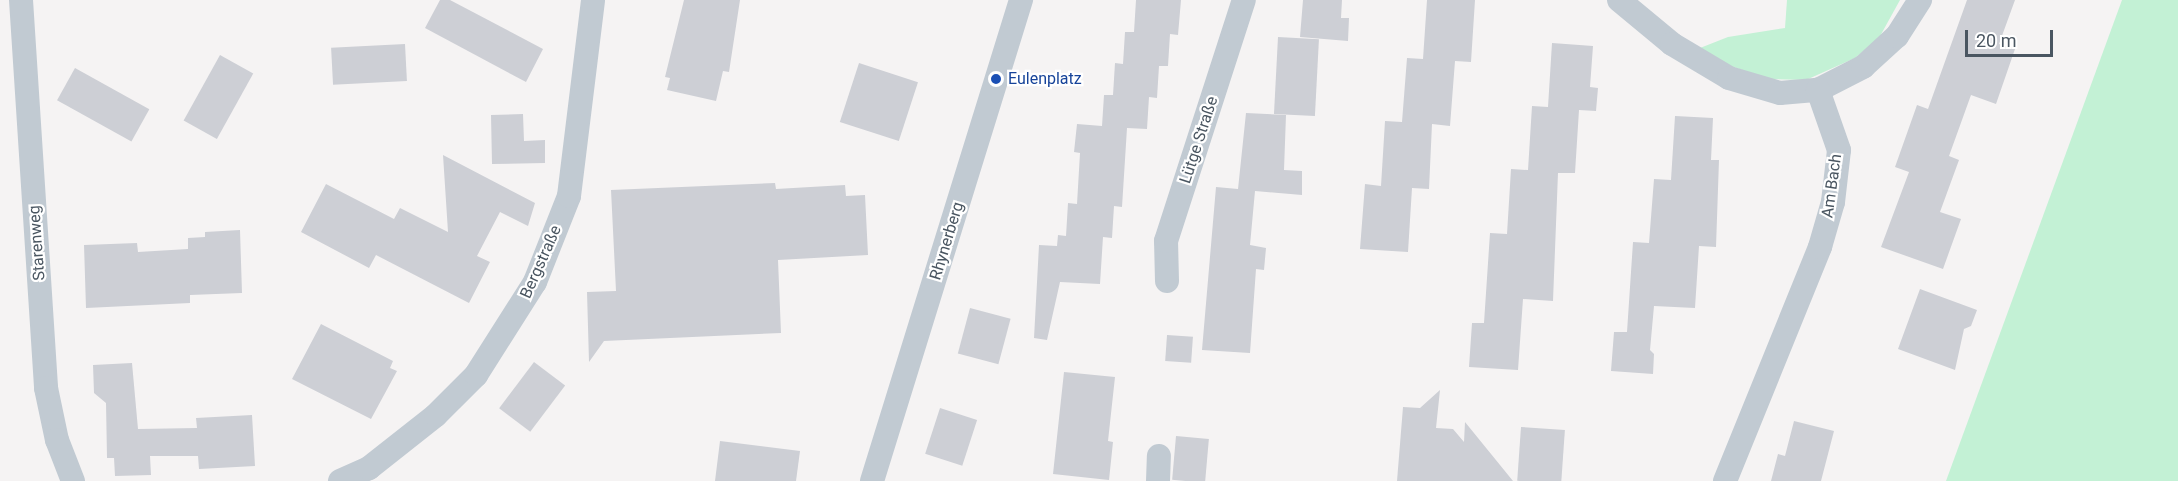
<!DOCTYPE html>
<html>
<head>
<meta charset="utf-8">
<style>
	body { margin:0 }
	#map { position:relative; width:2178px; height:481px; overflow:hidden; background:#f5f3f3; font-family:Roboto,sans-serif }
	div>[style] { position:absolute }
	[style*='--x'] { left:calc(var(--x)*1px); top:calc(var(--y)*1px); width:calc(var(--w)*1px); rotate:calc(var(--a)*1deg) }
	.green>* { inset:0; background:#c3f1d5 }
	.building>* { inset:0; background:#cdcfd5; transform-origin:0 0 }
	.street>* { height:24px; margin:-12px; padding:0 12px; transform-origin:12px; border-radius:12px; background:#c1cad2 }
	.dots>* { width:16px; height:16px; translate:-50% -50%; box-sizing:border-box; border:3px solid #fff; border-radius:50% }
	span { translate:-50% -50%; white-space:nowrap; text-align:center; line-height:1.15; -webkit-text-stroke:4.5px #fff; paint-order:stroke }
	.transit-label { font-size:16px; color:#164399 }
	.left { translate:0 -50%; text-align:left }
	.street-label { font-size:16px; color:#4a5661 }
	.scale { position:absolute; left:1965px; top:30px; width:88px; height:27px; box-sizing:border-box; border:3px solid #4a5661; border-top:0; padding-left:8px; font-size:18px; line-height:21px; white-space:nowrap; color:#4a5661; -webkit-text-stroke:4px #fff; paint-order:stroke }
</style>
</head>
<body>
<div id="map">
	<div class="green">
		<i style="clip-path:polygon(1787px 0,1900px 0,1879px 38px,1855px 58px,1806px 80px,1767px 79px,1731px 66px,1700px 48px,1728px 37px,1785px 28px)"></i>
		<i style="clip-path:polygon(2122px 0,2178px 0,2178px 481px,1946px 481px)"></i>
	</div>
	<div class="building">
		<i style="clip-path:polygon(440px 0,450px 0,543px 49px,526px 82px,425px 28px)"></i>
		<i style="clip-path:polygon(684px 0,740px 0,729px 72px,723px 71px,716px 101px,667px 90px,670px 78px,665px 77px)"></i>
		<i style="clip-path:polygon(1136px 0,1181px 0,1178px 35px,1170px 34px,1168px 66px,1159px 66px,1157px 98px,1149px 97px,1147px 129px,1127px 128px,1122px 207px,1114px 206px,1112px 238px,1103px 237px,1100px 284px,1060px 282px,1047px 340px,1034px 338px,1039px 245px,1057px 246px,1058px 235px,1066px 236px,1068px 203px,1077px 204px,1080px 153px,1074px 152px,1077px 124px,1102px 126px,1104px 95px,1113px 95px,1115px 63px,1123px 64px,1125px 32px,1134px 32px)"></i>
		<i style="clip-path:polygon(1303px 0,1342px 0,1341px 18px,1349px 18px,1348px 41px,1300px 37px)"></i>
		<i style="clip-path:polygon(1427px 0,1475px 0,1471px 62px,1455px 61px,1450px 126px,1432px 124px,1429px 189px,1412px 188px,1408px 252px,1360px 249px,1365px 184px,1381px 186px,1385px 121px,1402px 122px,1407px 58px,1423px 59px)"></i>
		<i style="clip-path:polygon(1967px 0,2015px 0,1999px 44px,2015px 49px,1996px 104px,1971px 95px,1949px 156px,1959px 160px,1940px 212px,1961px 219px,1943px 269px,1881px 247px,1909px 172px,1895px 167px,1917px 105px,1928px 109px)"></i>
		<i style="left:1278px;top:37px;width:41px;height:77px;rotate:3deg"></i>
		<i style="clip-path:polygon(1552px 43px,1593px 46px,1590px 87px,1598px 88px,1596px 111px,1579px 110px,1575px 173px,1558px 173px,1553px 301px,1523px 299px,1518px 370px,1469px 367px,1472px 323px,1484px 323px,1490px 233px,1507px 234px,1511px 169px,1528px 170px,1532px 106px,1548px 107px)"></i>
		<i style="left:405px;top:44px;width:37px;height:74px;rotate:87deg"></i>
		<i style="left:220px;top:55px;width:38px;height:75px;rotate:29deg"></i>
		<i style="left:859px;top:63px;width:62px;height:62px;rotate:18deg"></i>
		<i style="left:75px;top:68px;width:85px;height:37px;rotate:29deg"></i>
		<i style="clip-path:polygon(1246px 113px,1286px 115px,1284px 170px,1302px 171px,1302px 195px,1255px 191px,1250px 245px,1266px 248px,1264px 270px,1256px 269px,1250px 353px,1202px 350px,1216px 187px,1238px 189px)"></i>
		<i style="clip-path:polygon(523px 114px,524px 141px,545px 140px,545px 163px,492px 164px,491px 115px)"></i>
		<i style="clip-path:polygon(1675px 116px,1713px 118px,1711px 160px,1719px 160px,1716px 247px,1699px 246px,1695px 308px,1654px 306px,1650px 350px,1654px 354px,1653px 374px,1611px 371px,1614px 332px,1627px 332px,1633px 242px,1649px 243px,1654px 179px,1671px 180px)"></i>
		<i style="clip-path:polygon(443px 155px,535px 203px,528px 226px,500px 212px,477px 256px,490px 262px,469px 303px,376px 255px,369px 268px,301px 232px,326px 184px,394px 219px,400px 208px,448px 232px)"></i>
		<i style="clip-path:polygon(775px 183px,776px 189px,845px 185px,846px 196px,865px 195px,868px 255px,778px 260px,781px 333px,604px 341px,589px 362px,587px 292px,616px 291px,611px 190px)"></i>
		<i style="clip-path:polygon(240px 230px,242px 293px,190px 295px,190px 303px,86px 308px,84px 245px,137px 243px,138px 252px,188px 249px,188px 238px,205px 237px,205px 232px)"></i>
		<i style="clip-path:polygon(1920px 289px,1977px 310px,1971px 326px,1964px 329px,1955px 370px,1898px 349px)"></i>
		<i style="left:970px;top:308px;width:42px;height:47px;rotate:15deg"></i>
		<i style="clip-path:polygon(321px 324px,393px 361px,390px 368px,397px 371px,371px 419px,292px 379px)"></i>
		<i style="left:1167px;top:335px;width:26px;height:26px;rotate:4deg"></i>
		<i style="left:534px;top:362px;width:39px;height:58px;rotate:37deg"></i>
		<i style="clip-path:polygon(132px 363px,138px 429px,197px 428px,196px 418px,252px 415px,255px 466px,199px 469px,198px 456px,150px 456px,151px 475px,115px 476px,114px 458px,107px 458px,106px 403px,94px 393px,93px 365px)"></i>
		<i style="clip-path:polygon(1064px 372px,1115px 377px,1108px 441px,1113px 442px,1109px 480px,1053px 474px)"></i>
		<i style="clip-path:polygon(1440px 390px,1436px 428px,1453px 429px,1464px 442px,1465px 422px,1513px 481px,1397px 481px,1403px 407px,1420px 408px)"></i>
		<i style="left:940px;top:408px;width:39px;height:48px;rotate:18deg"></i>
		<i style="clip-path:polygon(1794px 421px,1834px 431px,1821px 481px,1771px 481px,1778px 454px,1785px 456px)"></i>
		<i style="left:1521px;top:427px;width:44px;height:54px;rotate:4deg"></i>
		<i style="left:1176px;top:436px;width:33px;height:44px;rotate:5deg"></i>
		<i style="clip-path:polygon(720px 441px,800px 451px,796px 481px,715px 481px)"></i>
	</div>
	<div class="street">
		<i style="--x:21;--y:0;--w:389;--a:86.3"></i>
		<i style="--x:46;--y:388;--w:53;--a:78.1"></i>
		<i style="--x:57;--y:440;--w:44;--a:68.7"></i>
		<i style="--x:1619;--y:0;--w:69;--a:39.7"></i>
		<i style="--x:1672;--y:44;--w:66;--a:30.8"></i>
		<i style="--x:1729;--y:78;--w:53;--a:16.4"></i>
		<i style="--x:1780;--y:93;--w:38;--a:-5"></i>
		<i style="--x:1818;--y:90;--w:51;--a:-27.1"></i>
		<i style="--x:1863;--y:67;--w:46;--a:-42.4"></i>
		<i style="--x:1897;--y:36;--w:43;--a:-57.4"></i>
		<i style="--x:1167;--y:281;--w:40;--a:-91.4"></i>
		<i style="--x:1166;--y:241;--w:253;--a:-72.1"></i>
		<i style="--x:340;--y:481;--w:32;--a:-24"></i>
		<i style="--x:369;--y:468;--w:85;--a:-38.3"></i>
		<i style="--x:436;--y:415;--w:57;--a:-45"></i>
		<i style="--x:476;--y:375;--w:110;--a:-57.6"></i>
		<i style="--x:535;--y:282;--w:92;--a:-68.4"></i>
		<i style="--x:569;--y:196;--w:197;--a:-83"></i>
		<i style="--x:872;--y:481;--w:504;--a:-72.79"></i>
		<i style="--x:1158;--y:481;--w:25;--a:-88"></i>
		<i style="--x:1725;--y:481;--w:253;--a:-67.9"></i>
		<i style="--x:1820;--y:247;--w:47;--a:-73.9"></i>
		<i style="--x:1833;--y:202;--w:52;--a:-83.4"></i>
		<i style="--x:1839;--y:150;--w:64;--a:-109.3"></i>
	</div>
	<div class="dots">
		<i style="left:996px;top:79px;background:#1a4fb4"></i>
	</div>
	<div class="transit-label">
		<span class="left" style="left:1008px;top:79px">Eulenplatz</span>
	</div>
	<div class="street-label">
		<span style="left:1199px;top:140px;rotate:-72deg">Lütge Straße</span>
		<span style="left:1832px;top:186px;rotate:-82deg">Am Bach</span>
		<span style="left:947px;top:241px;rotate:-73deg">Rhynerberg</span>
		<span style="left:37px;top:243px;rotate:-94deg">Starenweg</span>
		<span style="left:541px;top:262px;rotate:-66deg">Bergstraße</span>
	</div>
	<div class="scale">20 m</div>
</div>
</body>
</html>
